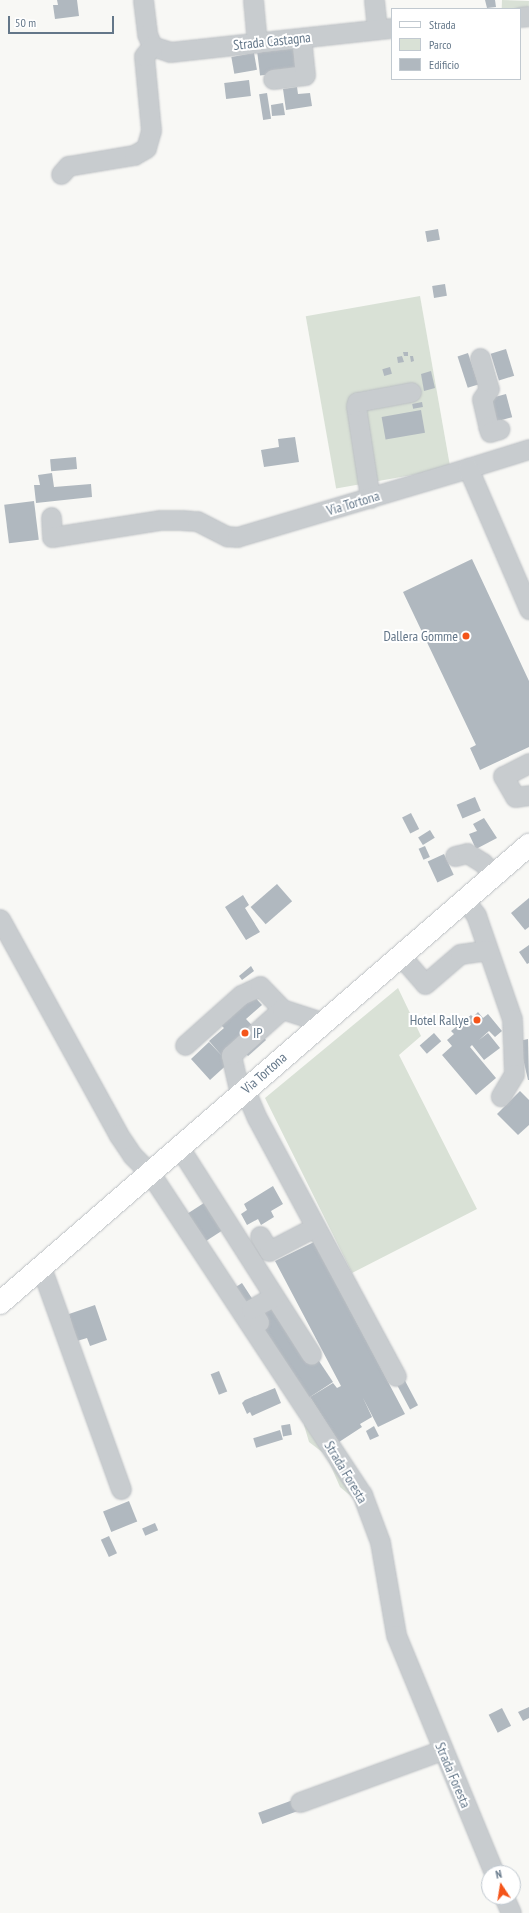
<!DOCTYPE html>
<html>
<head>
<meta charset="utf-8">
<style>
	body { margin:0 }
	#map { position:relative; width:529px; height:1913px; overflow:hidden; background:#f8f8f5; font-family:"PT Sans Narrow",sans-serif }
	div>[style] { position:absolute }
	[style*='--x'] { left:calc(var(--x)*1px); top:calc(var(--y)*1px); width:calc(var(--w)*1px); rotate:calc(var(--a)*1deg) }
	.green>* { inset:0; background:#d9e1d6; transform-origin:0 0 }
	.building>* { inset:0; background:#b0b8bf; transform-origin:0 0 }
	.roads { filter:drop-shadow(0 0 1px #bbbfc3) drop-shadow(0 0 1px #bbbfc3) }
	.minor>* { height:19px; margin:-9.5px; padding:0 9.5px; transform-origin:9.5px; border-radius:9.5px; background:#c8cccf }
	.major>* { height:22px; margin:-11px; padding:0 11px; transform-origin:11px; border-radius:11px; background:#fff }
	.dots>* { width:11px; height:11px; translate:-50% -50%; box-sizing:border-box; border:2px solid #fff; border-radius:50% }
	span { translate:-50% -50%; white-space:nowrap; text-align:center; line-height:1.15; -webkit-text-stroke:4px #fff; paint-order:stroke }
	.street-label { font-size:14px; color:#647789 }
	.poi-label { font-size:14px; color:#647789 }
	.right { translate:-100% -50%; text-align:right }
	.left { translate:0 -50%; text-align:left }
	.legend { position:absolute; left:391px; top:8px; width:130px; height:72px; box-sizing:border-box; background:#fff; border:1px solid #c1c9d0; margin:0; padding:5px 7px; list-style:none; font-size:12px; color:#647789 }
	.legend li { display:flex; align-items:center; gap:8px; height:20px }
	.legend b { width:20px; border:1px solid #c1c9d0 }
	.north { position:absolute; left:481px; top:1865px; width:40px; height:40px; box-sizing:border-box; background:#fff; border:1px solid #c1c9d0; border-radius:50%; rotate:348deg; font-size:11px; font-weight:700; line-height:16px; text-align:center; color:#647789 }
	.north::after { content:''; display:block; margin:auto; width:14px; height:18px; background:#f45419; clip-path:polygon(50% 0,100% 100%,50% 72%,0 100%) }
	.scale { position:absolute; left:8px; top:16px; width:106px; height:18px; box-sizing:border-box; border:2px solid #647789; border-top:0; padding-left:5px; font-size:12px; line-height:14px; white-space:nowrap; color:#647789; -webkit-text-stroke:3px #fff; paint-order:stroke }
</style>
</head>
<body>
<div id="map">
	<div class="green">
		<i style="left:502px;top:0;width:27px;height:9px;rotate:2deg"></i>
		<i style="left:420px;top:296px;width:175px;height:116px;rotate:80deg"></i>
		<i style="clip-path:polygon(398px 988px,421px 1036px,399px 1055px,477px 1209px,352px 1273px,265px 1098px)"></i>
		<i style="clip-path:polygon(306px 1423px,358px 1499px,353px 1498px,340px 1487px,326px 1455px,309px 1442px,304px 1425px)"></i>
	</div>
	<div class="building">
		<i style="clip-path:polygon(57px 0,77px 0,79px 16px,55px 19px,53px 5px,58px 5px)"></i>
		<i style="clip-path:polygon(485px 0,495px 0,496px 7px,487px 8px)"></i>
		<i style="left:296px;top:48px;width:23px;height:39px;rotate:83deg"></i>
		<i style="left:254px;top:53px;width:17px;height:23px;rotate:80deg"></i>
		<i style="left:249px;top:80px;width:16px;height:25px;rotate:83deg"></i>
		<i style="clip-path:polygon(297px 87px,298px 94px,310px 93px,312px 106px,286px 110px,283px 89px)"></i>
		<i style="left:267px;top:93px;width:26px;height:8px;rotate:81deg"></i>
		<i style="clip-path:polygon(283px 103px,285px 115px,272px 116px,271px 105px)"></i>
		<i style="left:438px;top:229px;width:11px;height:13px;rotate:80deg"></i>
		<i style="left:445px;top:284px;width:12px;height:13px;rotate:81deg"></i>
		<i style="left:506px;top:349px;width:28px;height:16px;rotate:73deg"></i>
		<i style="clip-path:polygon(403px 352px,408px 352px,408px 356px,404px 356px)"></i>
		<i style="left:468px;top:353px;width:33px;height:11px;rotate:72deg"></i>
		<i style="clip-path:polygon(402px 356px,404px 362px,398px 363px,397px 357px)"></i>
		<i style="clip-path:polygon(410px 356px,413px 356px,414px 361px,411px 362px)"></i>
		<i style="left:390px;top:367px;width:7px;height:8px;rotate:74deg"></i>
		<i style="clip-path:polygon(431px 371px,435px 388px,424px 391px,421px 374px)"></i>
		<i style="left:506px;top:394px;width:24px;height:21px;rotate:75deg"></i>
		<i style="left:422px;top:402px;width:5px;height:10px;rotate:79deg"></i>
		<i style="left:421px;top:410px;width:23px;height:40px;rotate:80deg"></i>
		<i style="clip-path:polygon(295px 437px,299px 462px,264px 467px,261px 450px,279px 447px,278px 439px)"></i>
		<i style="left:76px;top:457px;width:12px;height:26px;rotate:85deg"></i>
		<i style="clip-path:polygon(52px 473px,54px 487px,91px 484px,92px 497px,36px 503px,34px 485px,40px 485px,38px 475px)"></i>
		<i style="left:34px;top:501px;width:39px;height:30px;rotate:83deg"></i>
		<i style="clip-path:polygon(472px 559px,529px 681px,529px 747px,480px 770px,470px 748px,476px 745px,403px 592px)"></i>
		<i style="left:475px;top:797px;width:15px;height:20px;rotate:67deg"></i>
		<i style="left:411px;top:813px;width:18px;height:10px;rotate:63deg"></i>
		<i style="clip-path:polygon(484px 818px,497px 838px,476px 849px,469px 834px,477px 831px,473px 824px)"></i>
		<i style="left:430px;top:830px;width:9px;height:14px;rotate:58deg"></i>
		<i style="left:425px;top:846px;width:12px;height:7px;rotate:66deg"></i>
		<i style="left:444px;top:854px;width:23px;height:18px;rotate:65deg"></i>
		<i style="left:277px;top:884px;width:23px;height:35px;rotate:49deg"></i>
		<i style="clip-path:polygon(243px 895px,249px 905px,245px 908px,260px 932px,246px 940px,225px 907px)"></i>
		<i style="clip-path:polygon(529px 898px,529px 927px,525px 930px,511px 913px)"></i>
		<i style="clip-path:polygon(529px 945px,529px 963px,527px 964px,519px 952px)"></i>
		<i style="clip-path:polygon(251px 966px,254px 971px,242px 980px,239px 976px)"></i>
		<i style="clip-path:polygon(250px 992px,262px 1005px,246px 1019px,266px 1040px,248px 1056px,243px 1050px,210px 1080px,191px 1059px,209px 1042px,223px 1057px,209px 1041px,224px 1028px,217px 1021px)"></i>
		<i style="clip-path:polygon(478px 1012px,483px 1018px,488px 1014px,502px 1031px,495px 1037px,489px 1031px,479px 1040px,488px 1033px,500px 1048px,484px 1060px,472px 1045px,470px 1047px,496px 1078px,476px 1095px,442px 1055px,452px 1046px,447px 1040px,454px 1034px,451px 1031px,471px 1015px,473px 1017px)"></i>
		<i style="left:434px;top:1033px;width:11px;height:19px;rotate:49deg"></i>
		<i style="clip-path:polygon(528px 1039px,529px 1080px,528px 1080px,519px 1041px)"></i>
		<i style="clip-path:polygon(520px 1091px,529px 1100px,529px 1125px,518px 1135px,497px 1114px)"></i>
		<i style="clip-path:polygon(273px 1186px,283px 1204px,271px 1211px,274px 1217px,261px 1225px,258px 1219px,247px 1225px,241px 1214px,247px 1210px,244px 1204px)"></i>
		<i style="left:207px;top:1201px;width:33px;height:23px;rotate:57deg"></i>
		<i style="clip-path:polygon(314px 1242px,405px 1414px,378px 1427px,363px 1398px,372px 1417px,360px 1424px,362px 1427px,339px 1442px,310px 1397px,333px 1383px,337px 1388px,341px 1386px,275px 1261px)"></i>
		<i style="left:242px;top:1283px;width:20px;height:11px;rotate:57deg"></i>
		<i style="clip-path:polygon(272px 1302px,317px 1358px,333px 1382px,307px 1399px,259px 1329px,258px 1311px)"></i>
		<i style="clip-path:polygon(95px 1305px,107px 1340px,90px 1346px,87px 1338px,77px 1341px,69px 1314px)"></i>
		<i style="left:219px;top:1371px;width:22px;height:9px;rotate:68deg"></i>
		<i style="left:403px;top:1377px;width:32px;height:9px;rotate:62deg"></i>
		<i style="clip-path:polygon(275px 1388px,281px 1403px,252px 1416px,250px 1412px,247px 1414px,242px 1403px,245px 1400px)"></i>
		<i style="left:290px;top:1424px;width:11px;height:9px;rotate:80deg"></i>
		<i style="clip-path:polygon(374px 1426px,379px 1436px,370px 1440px,366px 1431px)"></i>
		<i style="left:280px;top:1430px;width:10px;height:28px;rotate:73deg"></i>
		<i style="left:129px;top:1501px;width:22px;height:28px;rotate:68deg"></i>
		<i style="left:155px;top:1523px;width:8px;height:14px;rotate:67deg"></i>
		<i style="left:109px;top:1536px;width:19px;height:9px;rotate:65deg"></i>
		<i style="clip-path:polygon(529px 1707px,529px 1718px,523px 1721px,518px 1712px)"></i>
		<i style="left:502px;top:1708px;width:20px;height:15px;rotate:63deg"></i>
		<i style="left:293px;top:1800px;width:12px;height:37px;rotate:70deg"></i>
	</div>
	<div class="roads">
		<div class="minor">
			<i style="--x:143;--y:0;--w:34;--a:83"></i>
			<i style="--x:147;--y:34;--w:13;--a:67"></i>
			<i style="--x:253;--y:0;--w:43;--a:84.7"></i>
			<i style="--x:374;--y:0;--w:29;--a:84"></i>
			<i style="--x:520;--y:17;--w:9;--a:-6"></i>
			<i style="--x:152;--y:46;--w:19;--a:18"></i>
			<i style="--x:170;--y:52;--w:223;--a:-6.2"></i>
			<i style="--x:273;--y:79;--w:32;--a:-7"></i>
			<i style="--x:305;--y:75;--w:37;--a:-96"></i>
			<i style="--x:61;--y:174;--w:11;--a:-49"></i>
			<i style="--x:68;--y:166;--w:67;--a:-9.5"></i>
			<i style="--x:134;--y:155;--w:14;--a:-30"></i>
			<i style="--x:146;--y:148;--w:19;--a:-74"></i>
			<i style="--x:151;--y:130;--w:74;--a:-95.4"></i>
			<i style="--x:144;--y:56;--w:13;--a:-51"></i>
			<i style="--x:480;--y:358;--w:32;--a:74"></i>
			<i style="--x:489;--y:389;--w:12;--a:125"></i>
			<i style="--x:482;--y:399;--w:28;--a:77"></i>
			<i style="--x:488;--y:426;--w:6;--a:72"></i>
			<i style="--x:490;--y:432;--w:10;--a:-17"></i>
			<i style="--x:468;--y:468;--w:64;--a:-17.3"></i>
			<i style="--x:370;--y:498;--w:93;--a:-98.7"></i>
			<i style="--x:356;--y:406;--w:4;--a:-76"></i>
			<i style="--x:357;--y:402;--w:55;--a:-10.5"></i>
			<i style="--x:51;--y:517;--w:20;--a:87"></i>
			<i style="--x:52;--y:537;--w:110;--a:-8.9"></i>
			<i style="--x:161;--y:520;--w:20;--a:0"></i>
			<i style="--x:181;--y:520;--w:16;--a:4"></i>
			<i style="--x:197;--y:521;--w:34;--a:27"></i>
			<i style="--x:227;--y:536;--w:10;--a:6"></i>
			<i style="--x:237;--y:537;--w:241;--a:-16.6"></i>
			<i style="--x:468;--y:468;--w:154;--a:66.6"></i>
			<i style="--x:529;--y:763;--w:29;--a:153"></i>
			<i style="--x:503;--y:776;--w:24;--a:60"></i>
			<i style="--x:515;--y:797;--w:14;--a:-8"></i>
			<i style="--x:455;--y:856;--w:12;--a:-14"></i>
			<i style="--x:467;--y:853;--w:19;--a:32"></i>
			<i style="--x:483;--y:863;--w:16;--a:50"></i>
			<i style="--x:465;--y:900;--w:19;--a:54"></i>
			<i style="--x:476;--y:915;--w:110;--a:70.9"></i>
			<i style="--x:512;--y:1019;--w:55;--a:87.9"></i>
			<i style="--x:514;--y:1074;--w:26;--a:121"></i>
			<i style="--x:0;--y:919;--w:245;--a:61.2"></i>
			<i style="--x:118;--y:1134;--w:25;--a:56"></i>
			<i style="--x:132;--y:1155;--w:25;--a:45"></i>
			<i style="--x:150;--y:1173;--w:385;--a:56.6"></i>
			<i style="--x:362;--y:1494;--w:51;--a:69.4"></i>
			<i style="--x:380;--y:1542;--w:94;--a:80.2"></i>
			<i style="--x:396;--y:1635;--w:257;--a:67.6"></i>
			<i style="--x:400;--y:955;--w:38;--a:49"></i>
			<i style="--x:425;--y:984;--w:46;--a:-40.6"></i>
			<i style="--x:460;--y:954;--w:27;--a:-8"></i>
			<i style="--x:185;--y:1045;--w:75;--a:-41.8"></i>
			<i style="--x:241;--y:995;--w:21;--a:-25"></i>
			<i style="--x:260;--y:986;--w:32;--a:46"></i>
			<i style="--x:245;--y:1090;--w:30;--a:67"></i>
			<i style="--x:257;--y:1118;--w:293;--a:61.7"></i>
			<i style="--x:240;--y:1094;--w:40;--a:-103"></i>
			<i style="--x:231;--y:1055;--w:69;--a:-42"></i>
			<i style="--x:282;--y:1009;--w:42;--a:18"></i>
			<i style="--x:179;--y:1147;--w:246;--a:57.5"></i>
			<i style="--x:260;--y:1236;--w:17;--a:59"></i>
			<i style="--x:269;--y:1251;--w:52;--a:-27.6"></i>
			<i style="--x:41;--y:1267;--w:236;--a:70.2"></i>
			<i style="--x:259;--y:1322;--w:15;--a:-122"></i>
			<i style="--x:251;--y:1309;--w:26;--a:-29"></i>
			<i style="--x:300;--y:1802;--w:151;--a:-20.1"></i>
			<i style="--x:504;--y:1897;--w:17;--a:66"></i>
		</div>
		<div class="major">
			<i style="--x:0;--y:1303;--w:700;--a:-40.89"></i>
		</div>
	</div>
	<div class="dots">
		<i style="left:466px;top:636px;background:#f45419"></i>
		<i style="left:477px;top:1020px;background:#f45419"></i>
		<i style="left:245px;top:1033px;background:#f45419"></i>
	</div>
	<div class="street-label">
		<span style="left:272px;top:41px;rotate:-6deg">Strada Castagna</span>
		<span style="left:353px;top:503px;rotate:-17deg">Via Tortona</span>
		<span style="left:264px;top:1073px;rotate:-41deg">Via Tortona</span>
		<span style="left:346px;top:1472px;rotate:59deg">Strada Foresta</span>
		<span style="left:453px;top:1775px;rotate:67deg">Strada Foresta</span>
	</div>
	<div class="poi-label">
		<span class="right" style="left:458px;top:636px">Dallera Gomme</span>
		<span class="right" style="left:469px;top:1020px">Hotel Rallye</span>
		<span class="left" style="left:253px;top:1033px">IP</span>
	</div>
	<ul class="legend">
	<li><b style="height:5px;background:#fff"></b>Strada</li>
	<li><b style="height:11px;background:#d9e1d6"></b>Parco</li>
	<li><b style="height:11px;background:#b0b8bf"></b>Edificio</li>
	</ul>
	<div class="north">N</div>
	<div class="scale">50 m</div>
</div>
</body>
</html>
